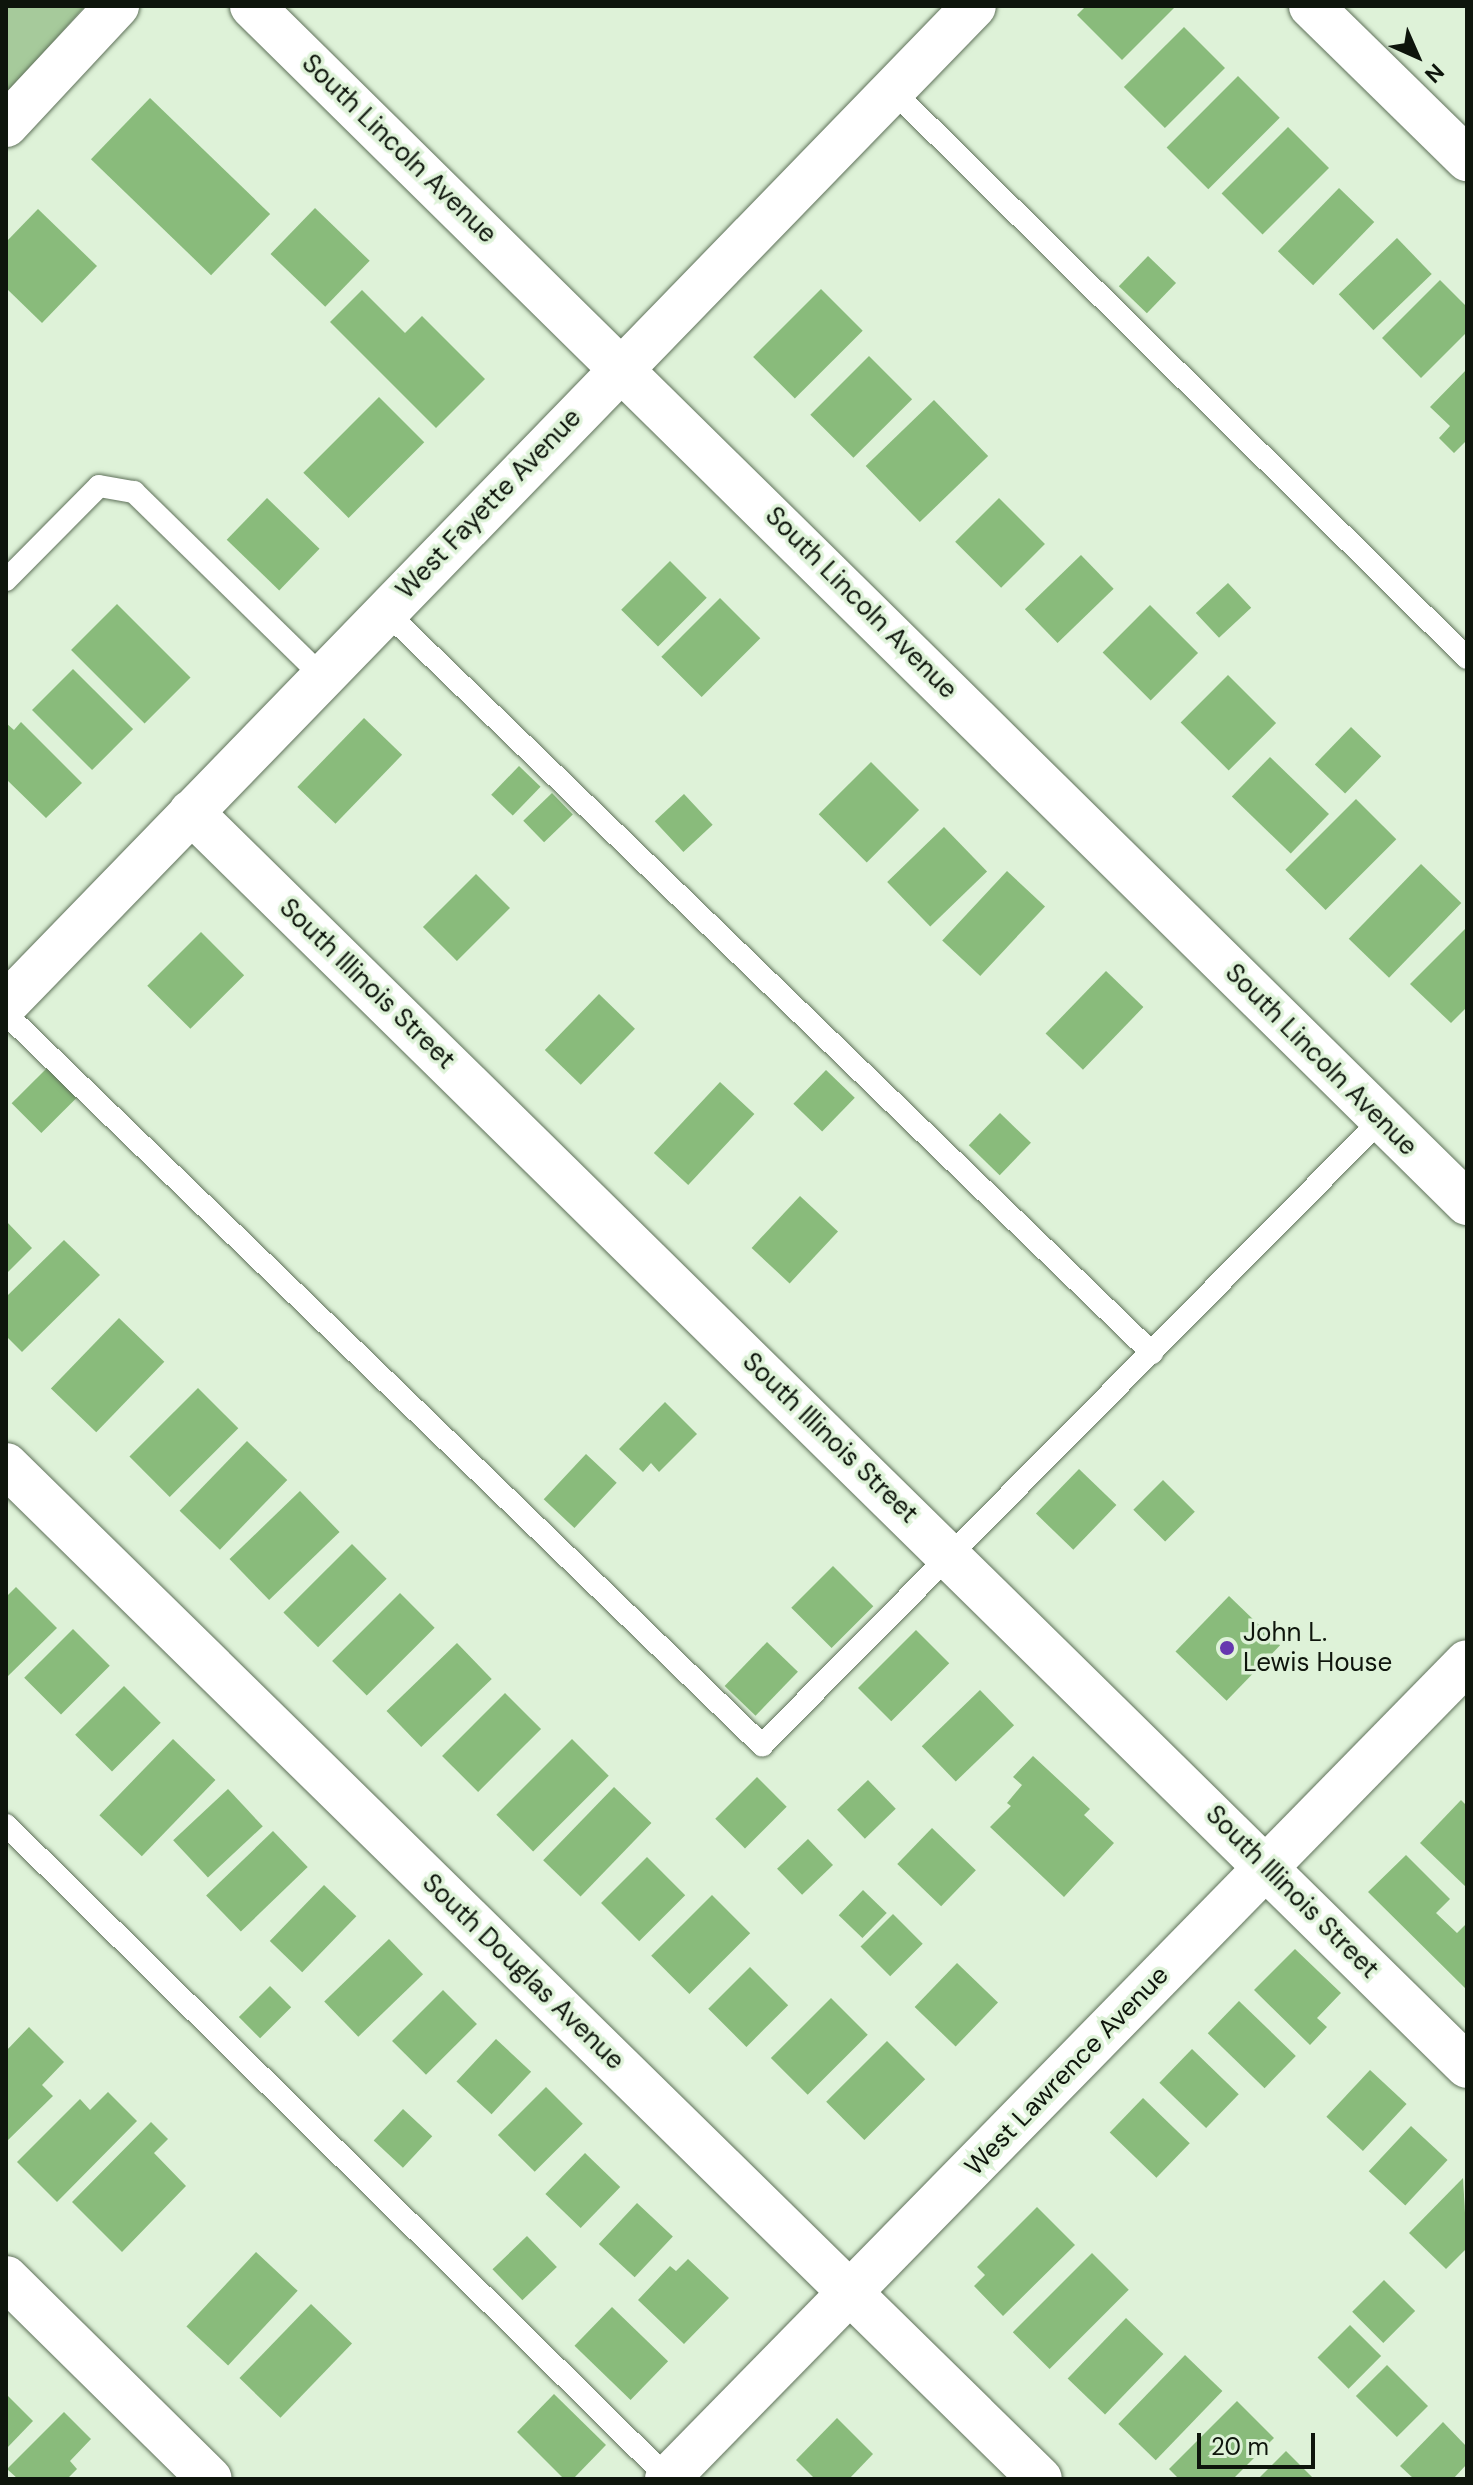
<!DOCTYPE html>
<html>
<head>
<meta charset="utf-8">
<style>
	body { margin:0 }
	#map { position:relative; width:1473px; height:2485px; overflow:hidden; background:#def2d8; font-family:"DM Sans",sans-serif }
	div>[style] { position:absolute }
	[style*='--x'] { left:calc(var(--x)*1px); top:calc(var(--y)*1px); width:calc(var(--w)*1px); rotate:calc(var(--a)*1deg) }
	.green>* { inset:0; background:#a6ca9b }
	.building>* { inset:0; background:#89bb7b; transform-origin:0 0 }
	.roads { filter:drop-shadow(0 0 2px #60725b) drop-shadow(0 0 2px #60725b) }
	.service>* { height:22px; margin:-11px; padding:0 11px; transform-origin:11px; border-radius:11px; background:#fff }
	.minor>* { height:44px; margin:-22px; padding:0 22px; transform-origin:22px; border-radius:22px; background:#fff }
	.tertiary>* { height:44px; margin:-22px; padding:0 22px; transform-origin:22px; border-radius:22px; background:#fff }
	.dots>* { width:22px; height:22px; translate:-50% -50%; box-sizing:border-box; border:4px solid #def2d8; border-radius:50% }
	span { translate:-50% -50%; white-space:nowrap; text-align:center; line-height:1.15; -webkit-text-stroke:7px #def2d8; paint-order:stroke }
	.street-label { font-size:26px; color:#0e150c }
	.poi-label { font-size:26px; color:#0e150c }
	.left { translate:0 -50%; text-align:left }
	.frame { position:absolute; inset:0; border:8px solid #0e150c; pointer-events:none }
	.north { position:absolute; left:1377px; top:16px; width:80px; height:80px; -webkit-text-stroke:6px #def2d8; paint-order:stroke; rotate:135deg; font-size:22px; font-weight:700; line-height:32px; text-align:center; color:#0e150c }
	.north::after { content:''; display:block; margin:auto; width:28px; height:36px; background:#0e150c; clip-path:polygon(50% 0,100% 100%,50% 72%,0 100%) }
	.scale { position:absolute; left:1197px; top:2433px; width:118px; height:36px; box-sizing:border-box; border:4px solid #0e150c; border-top:0; padding-left:10px; font-size:24px; line-height:28px; white-space:nowrap; color:#0e150c; -webkit-text-stroke:6px #def2d8; paint-order:stroke }
</style>
</head>
<body>
<div id="map">
	<div class="green">
		<i style="clip-path:polygon(6px 6px,85px 6px,6px 95px)"></i>
	</div>
	<div class="building">
		<i style="clip-path:polygon(1086px 6px,1176px 6px,1122px 60px,1077px 15px)"></i>
		<i style="left:1184px;top:27px;width:58px;height:85px;rotate:45deg"></i>
		<i style="left:1238px;top:76px;width:59px;height:101px;rotate:45deg"></i>
		<i style="left:150px;top:98px;width:167px;height:85px;rotate:44deg"></i>
		<i style="left:1288px;top:127px;width:58px;height:94px;rotate:45deg"></i>
		<i style="left:1339px;top:188px;width:49px;height:88px;rotate:44deg"></i>
		<i style="left:315px;top:208px;width:76px;height:64px;rotate:44deg"></i>
		<i style="clip-path:polygon(38px 209px,97px 266px,42px 323px,6px 288px,6px 242px)"></i>
		<i style="left:1397px;top:238px;width:50px;height:81px;rotate:46deg"></i>
		<i style="left:1148px;top:256px;width:39px;height:42px;rotate:44deg"></i>
		<i style="clip-path:polygon(1440px 280px,1467px 307px,1467px 332px,1421px 378px,1382px 338px)"></i>
		<i style="left:821px;top:289px;width:59px;height:96px;rotate:45deg"></i>
		<i style="clip-path:polygon(362px 290px,405px 333px,422px 316px,485px 379px,436px 428px,330px 322px)"></i>
		<i style="left:869px;top:356px;width:61px;height:83px;rotate:45deg"></i>
		<i style="clip-path:polygon(1467px 369px,1467px 440px,1454px 453px,1439px 438px,1450px 426px,1430px 407px)"></i>
		<i style="left:379px;top:397px;width:64px;height:107px;rotate:45deg"></i>
		<i style="left:934px;top:400px;width:78px;height:95px;rotate:46deg"></i>
		<i style="left:267px;top:498px;width:73px;height:58px;rotate:44deg"></i>
		<i style="left:999px;top:498px;width:65px;height:62px;rotate:45deg"></i>
		<i style="left:1081px;top:555px;width:47px;height:78px;rotate:46deg"></i>
		<i style="left:670px;top:561px;width:52px;height:69px;rotate:45deg"></i>
		<i style="left:1228px;top:583px;width:34px;height:44px;rotate:47deg"></i>
		<i style="left:720px;top:598px;width:57px;height:83px;rotate:45deg"></i>
		<i style="left:117px;top:604px;width:104px;height:65px;rotate:45deg"></i>
		<i style="left:1150px;top:605px;width:68px;height:67px;rotate:45deg"></i>
		<i style="left:73px;top:669px;width:85px;height:58px;rotate:45deg"></i>
		<i style="left:1228px;top:675px;width:68px;height:67px;rotate:45deg"></i>
		<i style="left:364px;top:718px;width:53px;height:96px;rotate:44deg"></i>
		<i style="clip-path:polygon(21px 722px,82px 783px,46px 818px,6px 779px,6px 723px,14px 730px)"></i>
		<i style="left:1351px;top:727px;width:42px;height:52px;rotate:44deg"></i>
		<i style="left:1270px;top:757px;width:82px;height:55px;rotate:44deg"></i>
		<i style="left:871px;top:762px;width:68px;height:74px;rotate:45deg"></i>
		<i style="left:519px;top:766px;width:30px;height:40px;rotate:44deg"></i>
		<i style="left:552px;top:793px;width:30px;height:40px;rotate:46deg"></i>
		<i style="left:684px;top:794px;width:42px;height:40px;rotate:47deg"></i>
		<i style="left:1356px;top:799px;width:57px;height:100px;rotate:45deg"></i>
		<i style="left:944px;top:827px;width:62px;height:79px;rotate:46deg"></i>
		<i style="left:1421px;top:864px;width:56px;height:104px;rotate:44deg"></i>
		<i style="left:1007px;top:871px;width:52px;height:95px;rotate:43deg"></i>
		<i style="left:476px;top:874px;width:48px;height:75px;rotate:45deg"></i>
		<i style="clip-path:polygon(1467px 927px,1467px 1007px,1451px 1023px,1410px 984px)"></i>
		<i style="left:201px;top:932px;width:61px;height:76px;rotate:45deg"></i>
		<i style="left:1106px;top:971px;width:52px;height:87px;rotate:44deg"></i>
		<i style="left:599px;top:994px;width:50px;height:78px;rotate:44deg"></i>
		<i style="left:47px;top:1068px;width:42px;height:50px;rotate:45deg"></i>
		<i style="left:826px;top:1070px;width:40px;height:47px;rotate:44deg"></i>
		<i style="left:720px;top:1082px;width:47px;height:97px;rotate:43deg"></i>
		<i style="left:1000px;top:1113px;width:43px;height:45px;rotate:44deg"></i>
		<i style="left:800px;top:1196px;width:52px;height:71px;rotate:43deg"></i>
		<i style="clip-path:polygon(6px 1221px,32px 1248px,6px 1274px)"></i>
		<i style="clip-path:polygon(64px 1240px,100px 1275px,22px 1352px,6px 1336px,6px 1297px)"></i>
		<i style="left:119px;top:1318px;width:63px;height:98px;rotate:44deg"></i>
		<i style="left:198px;top:1388px;width:57px;height:97px;rotate:45deg"></i>
		<i style="clip-path:polygon(665px 1402px,697px 1434px,659px 1472px,651px 1463px,643px 1472px,619px 1449px)"></i>
		<i style="left:247px;top:1441px;width:56px;height:97px;rotate:44deg"></i>
		<i style="left:586px;top:1454px;width:42px;height:62px;rotate:43deg"></i>
		<i style="left:1079px;top:1469px;width:52px;height:62px;rotate:44deg"></i>
		<i style="left:1163px;top:1480px;width:45px;height:42px;rotate:45deg"></i>
		<i style="left:300px;top:1491px;width:57px;height:98px;rotate:46deg"></i>
		<i style="left:352px;top:1544px;width:49px;height:97px;rotate:45deg"></i>
		<i style="left:833px;top:1566px;width:57px;height:59px;rotate:45deg"></i>
		<i style="clip-path:polygon(16px 1587px,57px 1628px,6px 1678px,6px 1597px)"></i>
		<i style="left:400px;top:1593px;width:49px;height:96px;rotate:45deg"></i>
		<i style="left:1229px;top:1596px;width:71px;height:77px;rotate:44deg"></i>
		<i style="left:73px;top:1629px;width:52px;height:69px;rotate:45deg"></i>
		<i style="left:916px;top:1630px;width:47px;height:82px;rotate:45deg"></i>
		<i style="left:767px;top:1642px;width:43px;height:61px;rotate:44deg"></i>
		<i style="left:457px;top:1643px;width:50px;height:98px;rotate:46deg"></i>
		<i style="left:124px;top:1686px;width:52px;height:69px;rotate:45deg"></i>
		<i style="left:980px;top:1690px;width:49px;height:81px;rotate:46deg"></i>
		<i style="left:505px;top:1693px;width:51px;height:89px;rotate:45deg"></i>
		<i style="left:173px;top:1739px;width:59px;height:106px;rotate:44deg"></i>
		<i style="left:572px;top:1739px;width:52px;height:107px;rotate:45deg"></i>
		<i style="clip-path:polygon(1033px 1756px,1090px 1809px,1084px 1815px,1114px 1843px,1064px 1897px,990px 1827px,1011px 1806px,1007px 1803px,1022px 1785px,1013px 1777px)"></i>
		<i style="left:757px;top:1777px;width:42px;height:59px;rotate:45deg"></i>
		<i style="left:868px;top:1780px;width:40px;height:43px;rotate:46deg"></i>
		<i style="left:614px;top:1787px;width:52px;height:102px;rotate:44deg"></i>
		<i style="left:228px;top:1789px;width:51px;height:75px;rotate:47deg"></i>
		<i style="clip-path:polygon(1461px 1800px,1467px 1806px,1467px 1888px,1420px 1843px)"></i>
		<i style="left:932px;top:1828px;width:61px;height:50px;rotate:44deg"></i>
		<i style="left:273px;top:1831px;width:50px;height:93px;rotate:46deg"></i>
		<i style="left:808px;top:1839px;width:36px;height:43px;rotate:46deg"></i>
		<i style="clip-path:polygon(1406px 1855px,1450px 1899px,1436px 1913px,1457px 1933px,1467px 1923px,1467px 1990px,1368px 1892px)"></i>
		<i style="left:647px;top:1857px;width:54px;height:65px;rotate:45deg"></i>
		<i style="left:324px;top:1885px;width:45px;height:78px;rotate:44deg"></i>
		<i style="left:863px;top:1890px;width:33px;height:35px;rotate:44deg"></i>
		<i style="left:712px;top:1895px;width:54px;height:86px;rotate:45deg"></i>
		<i style="left:893px;top:1914px;width:42px;height:46px;rotate:45deg"></i>
		<i style="left:389px;top:1939px;width:49px;height:90px;rotate:46deg"></i>
		<i style="clip-path:polygon(1295px 1949px,1341px 1993px,1317px 2018px,1327px 2027px,1310px 2045px,1254px 1990px)"></i>
		<i style="left:957px;top:1963px;width:57px;height:61px;rotate:44deg"></i>
		<i style="left:750px;top:1967px;width:54px;height:59px;rotate:45deg"></i>
		<i style="left:270px;top:1986px;width:30px;height:44px;rotate:45deg"></i>
		<i style="left:443px;top:1990px;width:48px;height:72px;rotate:45deg"></i>
		<i style="left:831px;top:1998px;width:52px;height:85px;rotate:45deg"></i>
		<i style="left:1239px;top:2001px;width:79px;height:45px;rotate:44deg"></i>
		<i style="clip-path:polygon(29px 2027px,64px 2062px,42px 2085px,53px 2096px,6px 2142px,6px 2051px)"></i>
		<i style="left:496px;top:2039px;width:48px;height:58px;rotate:43deg"></i>
		<i style="left:887px;top:2041px;width:54px;height:86px;rotate:45deg"></i>
		<i style="left:1192px;top:2049px;width:65px;height:47px;rotate:44deg"></i>
		<i style="left:1370px;top:2070px;width:50px;height:64px;rotate:43deg"></i>
		<i style="left:546px;top:2087px;width:52px;height:68px;rotate:45deg"></i>
		<i style="clip-path:polygon(108px 2092px,137px 2121px,57px 2202px,17px 2162px,80px 2099px,90px 2110px)"></i>
		<i style="left:1143px;top:2098px;width:65px;height:48px;rotate:44deg"></i>
		<i style="left:403px;top:2109px;width:40px;height:43px;rotate:43deg"></i>
		<i style="clip-path:polygon(151px 2122px,168px 2139px,154px 2153px,186px 2186px,122px 2252px,72px 2202px)"></i>
		<i style="left:1411px;top:2126px;width:50px;height:62px;rotate:43deg"></i>
		<i style="left:585px;top:2153px;width:49px;height:57px;rotate:44deg"></i>
		<i style="clip-path:polygon(1463px 2178px,1467px 2248px,1446px 2269px,1409px 2233px)"></i>
		<i style="left:637px;top:2203px;width:49px;height:56px;rotate:43deg"></i>
		<i style="clip-path:polygon(1037px 2207px,1075px 2245px,1003px 2316px,974px 2286px,985px 2275px,977px 2267px)"></i>
		<i style="left:527px;top:2236px;width:43px;height:48px;rotate:46deg"></i>
		<i style="left:256px;top:2252px;width:57px;height:102px;rotate:43deg"></i>
		<i style="left:1092px;top:2253px;width:52px;height:112px;rotate:45deg"></i>
		<i style="clip-path:polygon(688px 2259px,729px 2298px,684px 2344px,638px 2300px,670px 2266px,676px 2271px)"></i>
		<i style="left:1384px;top:2280px;width:44px;height:45px;rotate:45deg"></i>
		<i style="left:311px;top:2304px;width:57px;height:103px;rotate:44deg"></i>
		<i style="left:612px;top:2307px;width:78px;height:54px;rotate:44deg"></i>
		<i style="left:1126px;top:2318px;width:52px;height:84px;rotate:44deg"></i>
		<i style="left:1350px;top:2325px;width:44px;height:46px;rotate:45deg"></i>
		<i style="left:1185px;top:2355px;width:52px;height:96px;rotate:44deg"></i>
		<i style="left:1387px;top:2365px;width:58px;height:44px;rotate:45deg"></i>
		<i style="clip-path:polygon(6px 2394px,33px 2421px,6px 2449px)"></i>
		<i style="clip-path:polygon(554px 2394px,606px 2445px,573px 2479px,564px 2479px,517px 2432px)"></i>
		<i style="clip-path:polygon(1237px 2401px,1274px 2438px,1233px 2479px,1179px 2479px,1169px 2469px)"></i>
		<i style="clip-path:polygon(64px 2412px,91px 2439px,70px 2461px,77px 2469px,67px 2479px,18px 2479px,7px 2469px)"></i>
		<i style="clip-path:polygon(837px 2418px,873px 2454px,849px 2479px,815px 2479px,796px 2460px)"></i>
		<i style="clip-path:polygon(1443px 2422px,1467px 2447px,1467px 2464px,1453px 2479px,1414px 2479px,1400px 2466px)"></i>
		<i style="clip-path:polygon(1286px 2451px,1314px 2479px,1258px 2479px)"></i>
	</div>
	<div class="roads">
		<div class="service">
			<i style="--x:892;--y:90;--w:808;--a:44.65"></i>
			<i style="--x:6;--y:580;--w:132;--a:-45.3"></i>
			<i style="--x:99;--y:486;--w:36;--a:10"></i>
			<i style="--x:134;--y:492;--w:264;--a:44.4"></i>
			<i style="--x:386;--y:612;--w:1066;--a:44.05"></i>
			<i style="--x:6;--y:1014;--w:1052;--a:44.04"></i>
			<i style="--x:762;--y:1745;--w:880;--a:-45.28"></i>
			<i style="--x:6;--y:1825;--w:930;--a:44.61"></i>
		</div>
		<div class="minor">
			<i style="--x:252;--y:6;--w:1706;--a:44.57"></i>
			<i style="--x:1311;--y:6;--w:219;--a:44.4"></i>
			<i style="--x:6;--y:125;--w:163;--a:-47"></i>
			<i style="--x:191;--y:812;--w:1789;--a:44.5"></i>
			<i style="--x:6;--y:1004;--w:1390;--a:-45.87"></i>
			<i style="--x:6;--y:1465;--w:1448;--a:44.44"></i>
			<i style="--x:6;--y:2278;--w:286;--a:44.6"></i>
		</div>
		<div class="tertiary">
			<i style="--x:667;--y:2479;--w:1143;--a:-45.6"></i>
		</div>
	</div>
	<div class="dots">
		<i style="left:1227px;top:1648px;background:#6638af"></i>
	</div>
	<div class="street-label">
		<span style="left:399px;top:149px;rotate:44deg">South Lincoln Avenue</span>
		<span style="left:489px;top:504px;rotate:-46deg">West Fayette Avenue</span>
		<span style="left:861px;top:603px;rotate:45deg">South Lincoln Avenue</span>
		<span style="left:367px;top:984px;rotate:44deg">South Illinois Street</span>
		<span style="left:1321px;top:1060px;rotate:45deg">South Lincoln Avenue</span>
		<span style="left:830px;top:1438px;rotate:44deg">South Illinois Street</span>
		<span style="left:1292px;top:1892px;rotate:45deg">South Illinois Street</span>
		<span style="left:523px;top:1972px;rotate:44deg">South Douglas Avenue</span>
		<span style="left:1067px;top:2071px;rotate:-46deg">West Lawrence Avenue</span>
	</div>
	<div class="poi-label">
		<span class="left" style="left:1243px;top:1648px">John L.<br>Lewis House</span>
	</div>
	<div class="frame"></div>
	<div class="north">N</div>
	<div class="scale">20 m</div>
</div>
</body>
</html>
